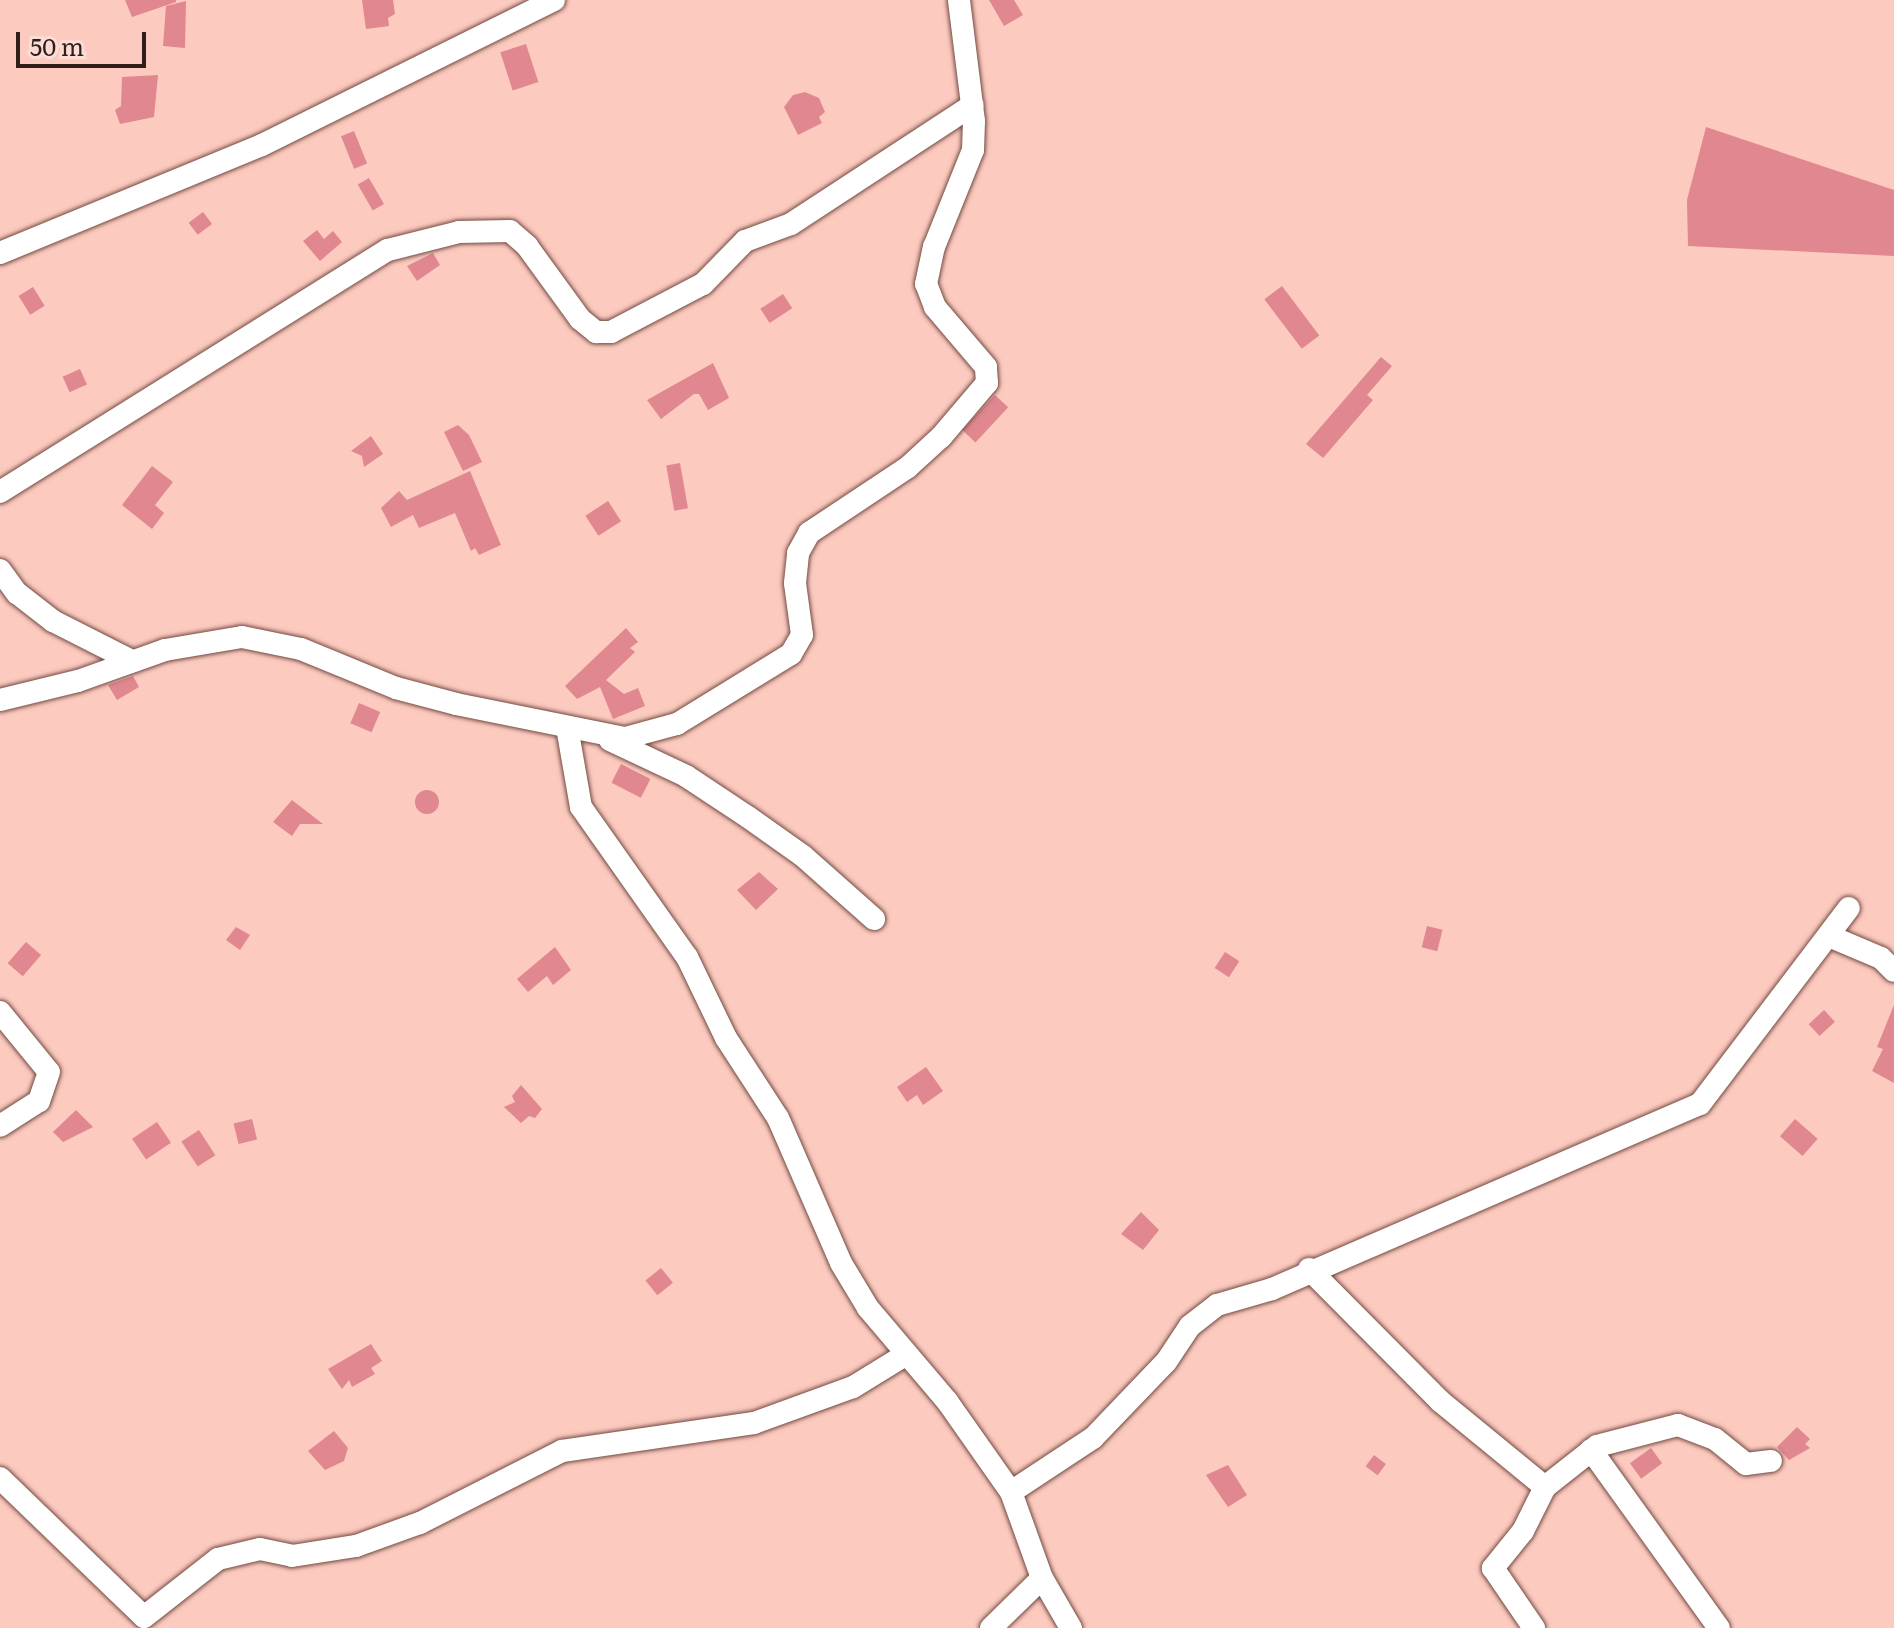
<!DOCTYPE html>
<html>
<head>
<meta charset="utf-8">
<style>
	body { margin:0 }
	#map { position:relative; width:1894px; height:1628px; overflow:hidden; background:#fccabf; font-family:Literata,serif }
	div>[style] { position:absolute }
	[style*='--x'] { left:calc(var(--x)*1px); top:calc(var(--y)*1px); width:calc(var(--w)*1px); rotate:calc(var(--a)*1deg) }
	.building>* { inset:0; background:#e08790; transform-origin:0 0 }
	.round { border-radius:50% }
	.roads { filter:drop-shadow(0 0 2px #734a41) drop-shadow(0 0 2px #734a41) }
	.minor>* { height:22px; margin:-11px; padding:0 11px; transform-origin:11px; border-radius:11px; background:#fff }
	span { translate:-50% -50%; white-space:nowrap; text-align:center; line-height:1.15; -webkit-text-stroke:6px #fbddd6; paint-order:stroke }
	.scale { position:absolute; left:16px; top:32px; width:130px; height:36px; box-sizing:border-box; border:4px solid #301e1a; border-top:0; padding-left:10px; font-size:24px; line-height:28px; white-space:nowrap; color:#301e1a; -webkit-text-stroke:6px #fbddd6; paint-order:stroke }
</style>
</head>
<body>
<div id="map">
	<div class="building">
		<i style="clip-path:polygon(125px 0,176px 0,176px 2px,132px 17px)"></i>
		<i style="clip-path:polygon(362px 0,393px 0,395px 14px,388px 18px,389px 26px,366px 29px)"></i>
		<i style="clip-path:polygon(989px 0,1014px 0,1023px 15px,1004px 26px)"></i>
		<i style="clip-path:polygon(186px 1px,185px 48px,163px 46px,166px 6px)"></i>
		<i style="left:526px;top:44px;width:40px;height:27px;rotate:72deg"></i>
		<i style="clip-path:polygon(158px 75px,154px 117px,120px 124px,115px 110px,121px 106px,122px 77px)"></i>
		<i style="clip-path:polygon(805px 92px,819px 98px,825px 112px,819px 117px,822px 123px,798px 135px,784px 107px,793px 95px)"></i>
		<i style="clip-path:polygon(1706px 127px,1894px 190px,1894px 256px,1688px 246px,1687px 200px)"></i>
		<i style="left:354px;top:131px;width:35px;height:14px;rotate:68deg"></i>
		<i style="left:369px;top:178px;width:30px;height:13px;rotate:60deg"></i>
		<i style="left:203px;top:212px;width:15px;height:18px;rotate:53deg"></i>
		<i style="clip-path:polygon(317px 230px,324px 239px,333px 231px,342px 242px,320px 261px,303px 241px)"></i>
		<i style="clip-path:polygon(433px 253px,440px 265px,417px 281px,407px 266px)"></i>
		<i style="left:1282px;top:286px;width:62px;height:22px;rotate:53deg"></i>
		<i style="left:33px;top:287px;width:22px;height:17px;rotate:58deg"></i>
		<i style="left:783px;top:294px;width:17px;height:27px;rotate:57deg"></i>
		<i style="clip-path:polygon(1381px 357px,1392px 366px,1367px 395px,1373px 400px,1323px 458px,1306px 444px)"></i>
		<i style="clip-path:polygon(713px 363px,729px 398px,708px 410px,699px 394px,694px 394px,661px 419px,647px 400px)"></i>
		<i style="left:80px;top:369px;width:17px;height:19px;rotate:66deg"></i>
		<i style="left:995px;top:395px;width:18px;height:48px;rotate:43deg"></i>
		<i style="clip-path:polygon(458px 425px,469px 435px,482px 462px,463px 471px,444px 432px)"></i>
		<i style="clip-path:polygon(371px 436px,383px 454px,364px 467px,362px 456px,351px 451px)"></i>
		<i style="left:680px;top:463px;width:46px;height:14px;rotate:80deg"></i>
		<i style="clip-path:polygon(152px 466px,173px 482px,155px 505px,164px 513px,152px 529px,122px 505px)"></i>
		<i style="clip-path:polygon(470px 471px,501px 545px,479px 555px,475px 548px,471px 551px,455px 513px,419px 528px,413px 515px,391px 527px,381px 508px,399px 491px,407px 500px)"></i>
		<i style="left:608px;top:501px;width:24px;height:27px;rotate:57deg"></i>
		<i style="clip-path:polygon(626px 628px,638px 642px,630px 648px,635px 652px,606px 680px,624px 694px,638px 688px,645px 706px,613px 719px,600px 687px,577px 699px,565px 686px)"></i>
		<i style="clip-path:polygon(133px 676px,139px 687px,117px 700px,108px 685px)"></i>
		<i style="left:359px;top:703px;width:23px;height:22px;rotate:23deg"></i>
		<i style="left:621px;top:764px;width:33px;height:21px;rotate:27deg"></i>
		<i class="round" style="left:415px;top:790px;width:24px;height:24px"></i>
		<i style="clip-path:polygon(292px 800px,323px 824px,300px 824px,292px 836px,273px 822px)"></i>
		<i style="clip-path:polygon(759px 872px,778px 889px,756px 910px,737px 890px)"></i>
		<i style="left:1427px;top:926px;width:16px;height:22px;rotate:14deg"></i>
		<i style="clip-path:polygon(236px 927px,250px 935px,240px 950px,226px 940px)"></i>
		<i style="left:26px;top:942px;width:20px;height:28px;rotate:41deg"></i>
		<i style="clip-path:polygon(555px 947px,571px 970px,553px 985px,547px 976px,528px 992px,517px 979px)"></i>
		<i style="left:1225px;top:952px;width:17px;height:19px;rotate:33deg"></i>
		<i style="clip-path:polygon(1894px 1005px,1894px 1083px,1872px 1071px,1883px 1049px,1877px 1047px)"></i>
		<i style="left:1824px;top:1010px;width:16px;height:21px;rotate:47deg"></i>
		<i style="clip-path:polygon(926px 1067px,943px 1091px,923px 1105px,917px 1095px,907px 1102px,897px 1087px)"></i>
		<i style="clip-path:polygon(521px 1085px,542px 1109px,535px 1118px,529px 1116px,521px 1123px,504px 1107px,515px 1102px,512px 1096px)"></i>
		<i style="clip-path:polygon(76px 1110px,93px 1127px,63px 1142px,53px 1132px)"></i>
		<i style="left:252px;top:1119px;width:21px;height:19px;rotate:76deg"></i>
		<i style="left:1795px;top:1119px;width:30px;height:23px;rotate:41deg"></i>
		<i style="left:157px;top:1122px;width:25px;height:30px;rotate:56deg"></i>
		<i style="left:199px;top:1130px;width:30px;height:21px;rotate:57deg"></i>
		<i style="clip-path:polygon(1141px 1212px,1159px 1230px,1143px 1250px,1121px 1234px)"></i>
		<i style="left:661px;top:1268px;width:19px;height:20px;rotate:51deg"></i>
		<i style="clip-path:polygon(371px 1344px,382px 1361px,371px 1368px,375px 1374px,352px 1387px,349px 1380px,342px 1389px,328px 1369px)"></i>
		<i style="clip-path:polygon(1797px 1427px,1810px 1439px,1805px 1444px,1810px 1448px,1789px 1460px,1777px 1447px)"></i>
		<i style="clip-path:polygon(334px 1431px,348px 1448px,344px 1461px,325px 1470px,308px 1451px)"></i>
		<i style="left:1651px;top:1448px;width:19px;height:26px;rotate:54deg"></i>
		<i style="left:1374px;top:1455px;width:15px;height:14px;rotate:37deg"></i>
		<i style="clip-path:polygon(1228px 1465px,1247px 1495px,1228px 1507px,1206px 1475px)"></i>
	</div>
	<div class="roads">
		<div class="minor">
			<i style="--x:0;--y:253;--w:283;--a:-22.4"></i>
			<i style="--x:262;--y:145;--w:326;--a:-26.4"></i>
			<i style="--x:0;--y:492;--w:457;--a:-32"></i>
			<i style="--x:388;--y:250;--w:73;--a:-14.2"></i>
			<i style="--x:459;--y:232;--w:51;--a:-1.1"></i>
			<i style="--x:510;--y:231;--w:23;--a:41"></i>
			<i style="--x:527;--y:246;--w:90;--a:54"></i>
			<i style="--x:580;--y:319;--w:21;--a:39"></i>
			<i style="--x:596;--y:332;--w:15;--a:0"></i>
			<i style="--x:611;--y:332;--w:104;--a:-27.6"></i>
			<i style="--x:703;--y:284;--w:60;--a:-45.7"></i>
			<i style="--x:745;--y:241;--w:49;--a:-20.3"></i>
			<i style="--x:791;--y:224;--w:217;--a:-33.2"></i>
			<i style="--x:0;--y:570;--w:29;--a:54"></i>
			<i style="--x:17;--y:593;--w:46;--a:37.9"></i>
			<i style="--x:53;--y:621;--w:89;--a:26.9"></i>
			<i style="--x:0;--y:700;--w:80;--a:-13.7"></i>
			<i style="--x:78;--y:681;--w:92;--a:-19.6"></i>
			<i style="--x:165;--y:650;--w:78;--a:-9.6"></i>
			<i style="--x:242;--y:637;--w:60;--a:11.5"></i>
			<i style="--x:301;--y:649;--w:103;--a:22.3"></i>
			<i style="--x:396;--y:688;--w:62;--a:14.9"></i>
			<i style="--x:456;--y:704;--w:172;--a:11.4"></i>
			<i style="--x:625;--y:738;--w:54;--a:-15.1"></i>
			<i style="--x:677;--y:724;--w:134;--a:-31.6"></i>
			<i style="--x:791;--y:654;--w:22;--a:-60"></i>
			<i style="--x:802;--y:635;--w:52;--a:-97.7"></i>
			<i style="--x:795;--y:583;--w:30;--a:-84"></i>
			<i style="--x:798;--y:553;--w:23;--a:-61"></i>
			<i style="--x:809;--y:533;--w:118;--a:-33.6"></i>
			<i style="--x:907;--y:468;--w:46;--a:-42.4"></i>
			<i style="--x:941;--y:437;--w:71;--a:-49.6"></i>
			<i style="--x:987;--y:383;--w:16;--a:-94"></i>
			<i style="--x:986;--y:367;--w:79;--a:-130.4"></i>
			<i style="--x:935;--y:307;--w:25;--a:-111"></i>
			<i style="--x:926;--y:284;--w:38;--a:-78"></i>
			<i style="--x:934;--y:247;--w:105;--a:-68.1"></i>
			<i style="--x:973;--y:150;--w:29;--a:-88"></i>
			<i style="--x:974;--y:121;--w:122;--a:-97.1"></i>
			<i style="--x:567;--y:727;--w:81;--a:80.1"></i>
			<i style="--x:581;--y:807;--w:184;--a:54.8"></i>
			<i style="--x:687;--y:957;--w:90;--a:64.3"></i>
			<i style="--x:726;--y:1038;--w:95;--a:57"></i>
			<i style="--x:778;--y:1118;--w:158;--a:66.5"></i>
			<i style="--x:841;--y:1263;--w:52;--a:59"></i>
			<i style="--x:868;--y:1308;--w:122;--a:49.7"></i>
			<i style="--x:947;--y:1401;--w:111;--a:54.9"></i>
			<i style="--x:1011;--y:1492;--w:91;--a:70.2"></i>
			<i style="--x:1042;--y:1578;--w:58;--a:59.9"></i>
			<i style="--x:610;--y:740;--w:84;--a:25.3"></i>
			<i style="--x:686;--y:776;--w:74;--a:33.5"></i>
			<i style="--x:748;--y:817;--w:67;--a:35.3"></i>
			<i style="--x:803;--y:856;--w:95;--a:41.6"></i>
			<i style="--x:1829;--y:936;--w:56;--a:22.9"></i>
			<i style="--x:1881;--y:958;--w:18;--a:45"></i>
			<i style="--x:0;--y:1012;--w:77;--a:50.8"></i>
			<i style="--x:49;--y:1072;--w:31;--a:109"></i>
			<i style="--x:39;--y:1101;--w:46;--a:147.3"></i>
			<i style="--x:1309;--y:1269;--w:186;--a:45.2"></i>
			<i style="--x:1440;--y:1401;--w:136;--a:39.3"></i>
			<i style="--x:1545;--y:1487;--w:49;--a:116.6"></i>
			<i style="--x:1523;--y:1531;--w:48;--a:129"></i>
			<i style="--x:1493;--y:1568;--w:73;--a:55.7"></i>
			<i style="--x:1591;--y:1450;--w:219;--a:54.3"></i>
			<i style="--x:0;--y:1478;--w:200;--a:44"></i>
			<i style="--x:144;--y:1617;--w:94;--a:-38.1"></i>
			<i style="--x:218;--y:1559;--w:43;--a:-13.4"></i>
			<i style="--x:260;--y:1549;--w:33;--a:12"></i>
			<i style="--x:292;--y:1556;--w:65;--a:-8.9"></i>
			<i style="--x:356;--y:1546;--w:68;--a:-19.8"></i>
			<i style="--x:420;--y:1523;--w:159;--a:-26.9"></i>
			<i style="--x:562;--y:1451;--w:194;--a:-8.3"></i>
			<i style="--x:754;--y:1423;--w:105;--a:-20"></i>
			<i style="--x:853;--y:1387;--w:61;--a:-31.6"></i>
			<i style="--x:1545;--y:1487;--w:66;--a:-38.3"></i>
			<i style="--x:1597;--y:1446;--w:84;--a:-14.5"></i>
			<i style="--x:1678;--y:1425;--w:40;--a:21"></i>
			<i style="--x:1715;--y:1439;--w:40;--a:39"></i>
			<i style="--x:1746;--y:1464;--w:25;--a:-7"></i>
			<i style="--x:1011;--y:1492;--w:98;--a:-33.4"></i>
			<i style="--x:1093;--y:1438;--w:105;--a:-46.2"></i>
			<i style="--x:1166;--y:1362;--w:43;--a:-56.3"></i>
			<i style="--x:1190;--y:1326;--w:34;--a:-38"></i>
			<i style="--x:1217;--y:1305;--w:57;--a:-16.2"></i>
			<i style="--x:1272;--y:1289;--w:466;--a:-23.4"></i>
			<i style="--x:1700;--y:1104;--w:246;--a:-52.8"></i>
			<i style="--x:991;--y:1628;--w:71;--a:-44.4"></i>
		</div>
	</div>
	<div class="scale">50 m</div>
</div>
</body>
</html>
